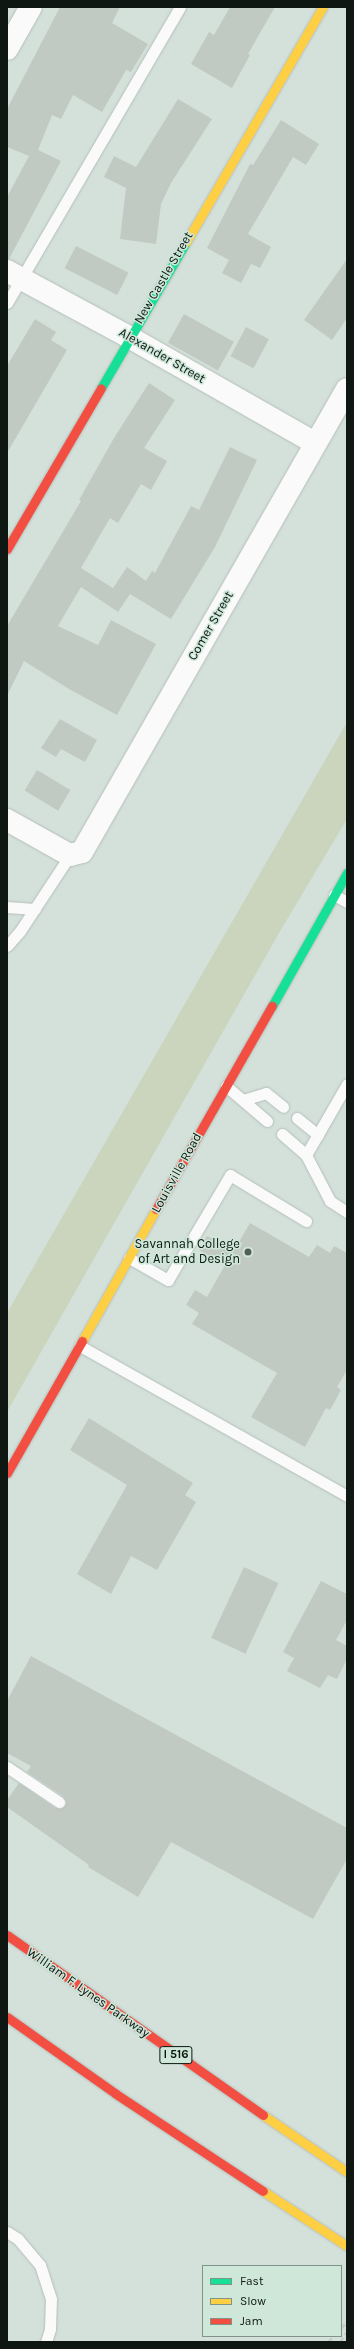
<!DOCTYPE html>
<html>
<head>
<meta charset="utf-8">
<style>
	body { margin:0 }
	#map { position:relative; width:354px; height:2349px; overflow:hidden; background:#d4e1da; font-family:Karla,sans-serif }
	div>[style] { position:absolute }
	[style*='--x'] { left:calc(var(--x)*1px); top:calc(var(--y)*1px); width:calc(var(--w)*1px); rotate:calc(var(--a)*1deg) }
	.green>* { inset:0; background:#cbd4bc }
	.building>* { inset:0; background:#c1c9c3; transform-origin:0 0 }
	.roads { filter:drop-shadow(0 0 1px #b5bfba) drop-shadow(0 0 1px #b5bfba) }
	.lane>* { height:11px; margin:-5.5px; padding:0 5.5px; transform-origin:5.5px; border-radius:5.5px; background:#f9faf9 }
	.street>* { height:22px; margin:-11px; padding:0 11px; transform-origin:11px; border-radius:11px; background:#f9faf9 }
	.fast>* { height:9px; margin:-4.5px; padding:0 4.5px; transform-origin:4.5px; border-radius:4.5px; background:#16e098 }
	.slow>* { height:9px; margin:-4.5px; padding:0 4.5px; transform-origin:4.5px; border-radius:4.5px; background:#ffcf43 }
	.jam>* { height:9px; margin:-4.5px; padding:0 4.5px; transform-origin:4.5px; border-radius:4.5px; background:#f24e42 }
	.rail>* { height:3px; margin-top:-1.5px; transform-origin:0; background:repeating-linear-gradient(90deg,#c8cdca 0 6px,transparent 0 9px) }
	.dots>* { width:11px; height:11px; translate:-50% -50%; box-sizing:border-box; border:2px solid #cee7d9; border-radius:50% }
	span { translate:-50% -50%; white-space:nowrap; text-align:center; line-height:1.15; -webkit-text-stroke:3px #cee7d9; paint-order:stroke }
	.shield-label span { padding:1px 3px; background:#cee7d9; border:1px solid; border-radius:3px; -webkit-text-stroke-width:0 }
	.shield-label { font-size:12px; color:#0e1712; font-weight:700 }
	.street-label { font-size:13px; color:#0e1712 }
	.poi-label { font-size:13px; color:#0e1712 }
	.right { translate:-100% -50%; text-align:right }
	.frame { position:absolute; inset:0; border:8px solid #0e1712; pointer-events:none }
	.legend { position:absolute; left:202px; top:2265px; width:140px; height:72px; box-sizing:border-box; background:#cee7d9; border:1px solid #819489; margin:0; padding:5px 7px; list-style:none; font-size:12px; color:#0e1712 }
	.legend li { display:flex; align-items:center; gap:8px; height:20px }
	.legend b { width:20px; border:1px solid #819489 }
</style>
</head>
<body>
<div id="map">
	<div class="green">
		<i style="clip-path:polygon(347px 722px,347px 819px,279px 933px,7px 1412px,7px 1313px)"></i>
	</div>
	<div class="building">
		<i style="clip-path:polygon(60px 7px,120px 7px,112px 23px,148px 44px,131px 72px,126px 70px,102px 112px,73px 95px,61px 119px,52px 115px,38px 150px,61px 161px,9px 259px,7px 259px,7px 197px,29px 156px,7px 147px,7px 109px)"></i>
		<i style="clip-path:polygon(230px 7px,275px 7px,248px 54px,250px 55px,232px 88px,191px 64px,209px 32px,214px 35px)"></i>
		<i style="clip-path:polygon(178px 99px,212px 119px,171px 183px,161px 204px,156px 244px,120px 239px,126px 188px,104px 177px,114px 156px,136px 167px)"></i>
		<i style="clip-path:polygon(281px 120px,319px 144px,306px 165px,293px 157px,248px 234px,271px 247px,260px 268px,251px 264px,241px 283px,222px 273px,229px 260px,207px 248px,250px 164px,253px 165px)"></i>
		<i style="left:76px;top:246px;width:59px;height:25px;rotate:27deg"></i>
		<i style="clip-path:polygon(347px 259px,347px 318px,332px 340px,304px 320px)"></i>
		<i style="left:184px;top:314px;width:57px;height:33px;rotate:29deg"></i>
		<i style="clip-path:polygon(35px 319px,56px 332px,51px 340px,67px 350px,7px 453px,7px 366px)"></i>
		<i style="left:246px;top:327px;width:26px;height:33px;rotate:28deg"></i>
		<i style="clip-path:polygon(149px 383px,175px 400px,144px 448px,167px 461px,151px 490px,141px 484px,118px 523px,110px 518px,81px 568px,113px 588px,127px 567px,146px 581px,152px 571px,155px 573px,191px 506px,199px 510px,230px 447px,257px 460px,215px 547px,171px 619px,130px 594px,118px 612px,81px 587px,58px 626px,98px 645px,111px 620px,156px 644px,117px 715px,69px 689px,24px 661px,7px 696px,7px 626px,81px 501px,79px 500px,114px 438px)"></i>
		<i style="clip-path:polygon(60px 719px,97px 740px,85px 762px,61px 749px,56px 757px,41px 748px)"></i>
		<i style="left:37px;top:770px;width:39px;height:24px;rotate:31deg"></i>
		<i style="clip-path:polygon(250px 1223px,309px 1257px,317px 1245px,330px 1253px,334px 1246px,347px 1253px,347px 1370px,337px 1387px,341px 1390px,330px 1410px,326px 1408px,305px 1447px,251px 1417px,277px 1373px,192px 1324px,199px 1313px,186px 1305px,195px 1290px,207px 1297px,225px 1265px,199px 1250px,207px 1236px,222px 1244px,225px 1241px,236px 1247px)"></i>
		<i style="clip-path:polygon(89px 1418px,193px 1483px,185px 1495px,196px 1502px,157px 1570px,131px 1556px,111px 1594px,77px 1574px,127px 1485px,70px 1450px)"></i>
		<i style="left:244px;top:1567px;width:38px;height:78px;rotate:25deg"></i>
		<i style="clip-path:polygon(321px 1581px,347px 1594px,347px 1620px,336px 1640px,347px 1646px,347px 1659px,337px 1679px,328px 1675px,320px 1688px,287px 1671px,294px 1658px,283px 1652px)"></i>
		<i style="clip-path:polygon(31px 1656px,347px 1828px,347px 1859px,313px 1919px,171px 1842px,138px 1897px,88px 1867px,89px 1865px,7px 1807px,7px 1800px,19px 1783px,55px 1808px,62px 1808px,66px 1803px,63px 1796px,27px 1772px,31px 1766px,7px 1753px,7px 1701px)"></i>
	</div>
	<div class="roads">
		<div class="lane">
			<i style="--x:7;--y:303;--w:343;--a:-59.7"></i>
			<i style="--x:334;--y:895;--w:15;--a:28"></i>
			<i style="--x:7;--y:907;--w:28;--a:4"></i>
			<i style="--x:7;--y:946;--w:20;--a:-49"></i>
			<i style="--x:20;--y:931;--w:91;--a:-56.7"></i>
			<i style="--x:226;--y:1086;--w:54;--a:40.5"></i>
			<i style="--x:243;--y:1100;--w:24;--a:-17"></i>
			<i style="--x:266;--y:1093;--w:22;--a:39"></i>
			<i style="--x:297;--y:1118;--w:27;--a:39"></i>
			<i style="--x:282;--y:1134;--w:32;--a:41"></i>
			<i style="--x:306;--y:1155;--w:82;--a:-60"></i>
			<i style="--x:306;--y:1155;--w:52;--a:62.4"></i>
			<i style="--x:330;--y:1201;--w:20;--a:33"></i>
			<i style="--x:129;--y:1258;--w:45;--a:29.4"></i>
			<i style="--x:168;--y:1280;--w:122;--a:-59.4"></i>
			<i style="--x:230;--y:1175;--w:89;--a:31.2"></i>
			<i style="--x:80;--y:1346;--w:306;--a:29.3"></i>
			<i style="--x:7;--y:1767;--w:63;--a:33.9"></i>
			<i style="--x:7;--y:2232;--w:13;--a:32"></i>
			<i style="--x:18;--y:2239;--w:34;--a:50"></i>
			<i style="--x:40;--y:2265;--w:36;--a:72"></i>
			<i style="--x:51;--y:2299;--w:30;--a:92"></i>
			<i style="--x:50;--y:2329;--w:14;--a:107"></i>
		</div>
		<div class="street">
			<i style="--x:7;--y:49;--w:48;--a:-60.3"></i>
			<i style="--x:7;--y:271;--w:139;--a:28.4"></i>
			<i style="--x:129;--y:337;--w:214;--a:29.7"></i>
			<i style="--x:7;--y:820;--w:72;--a:29.1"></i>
			<i style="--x:70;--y:855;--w:12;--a:-14"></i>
			<i style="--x:82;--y:852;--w:533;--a:-60.22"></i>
		</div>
		<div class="fast">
			<i style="--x:101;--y:388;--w:169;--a:-59.8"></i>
			<i style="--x:272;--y:1006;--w:153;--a:-60.6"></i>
		</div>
		<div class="slow">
			<i style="--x:186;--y:242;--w:272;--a:-59.8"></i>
			<i style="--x:82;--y:1341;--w:151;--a:-60.7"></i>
			<i style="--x:263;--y:2115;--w:102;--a:34.2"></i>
			<i style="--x:263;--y:2191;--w:100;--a:33.2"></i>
		</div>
		<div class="jam">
			<i style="--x:7;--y:549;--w:186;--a:-59.7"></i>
			<i style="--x:156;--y:1209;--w:234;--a:-60.3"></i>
			<i style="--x:7;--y:1473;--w:152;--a:-60.4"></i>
			<i style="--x:7;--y:1935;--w:313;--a:35.1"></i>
			<i style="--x:7;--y:2017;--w:133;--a:35.2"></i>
			<i style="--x:116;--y:2094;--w:176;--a:33.4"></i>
		</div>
	</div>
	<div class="rail">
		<i style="--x:341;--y:2328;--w:8;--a:-45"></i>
		<i style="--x:328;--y:2342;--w:8;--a:-45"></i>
		<i style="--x:340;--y:2342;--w:12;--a:-55"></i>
	</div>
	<div class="dots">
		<i style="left:248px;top:1252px;background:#535e58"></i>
	</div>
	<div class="shield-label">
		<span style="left:176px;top:2055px">I 516</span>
	</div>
	<div class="street-label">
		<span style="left:164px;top:278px;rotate:-60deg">New Castle Street</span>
		<span style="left:162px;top:356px;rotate:30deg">Alexander Street</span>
		<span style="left:211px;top:626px;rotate:-60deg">Comer Street</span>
		<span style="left:177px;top:1173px;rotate:-61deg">Louisville Road</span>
		<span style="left:88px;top:1993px;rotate:35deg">William F. Lynes Parkway</span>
	</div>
	<div class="poi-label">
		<span class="right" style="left:240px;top:1252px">Savannah College<br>of Art and Design</span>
	</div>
	<div class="frame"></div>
	<ul class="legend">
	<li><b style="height:5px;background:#16e098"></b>Fast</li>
	<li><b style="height:5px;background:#ffcf43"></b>Slow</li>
	<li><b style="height:5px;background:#f24e42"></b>Jam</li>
	</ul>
</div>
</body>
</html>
